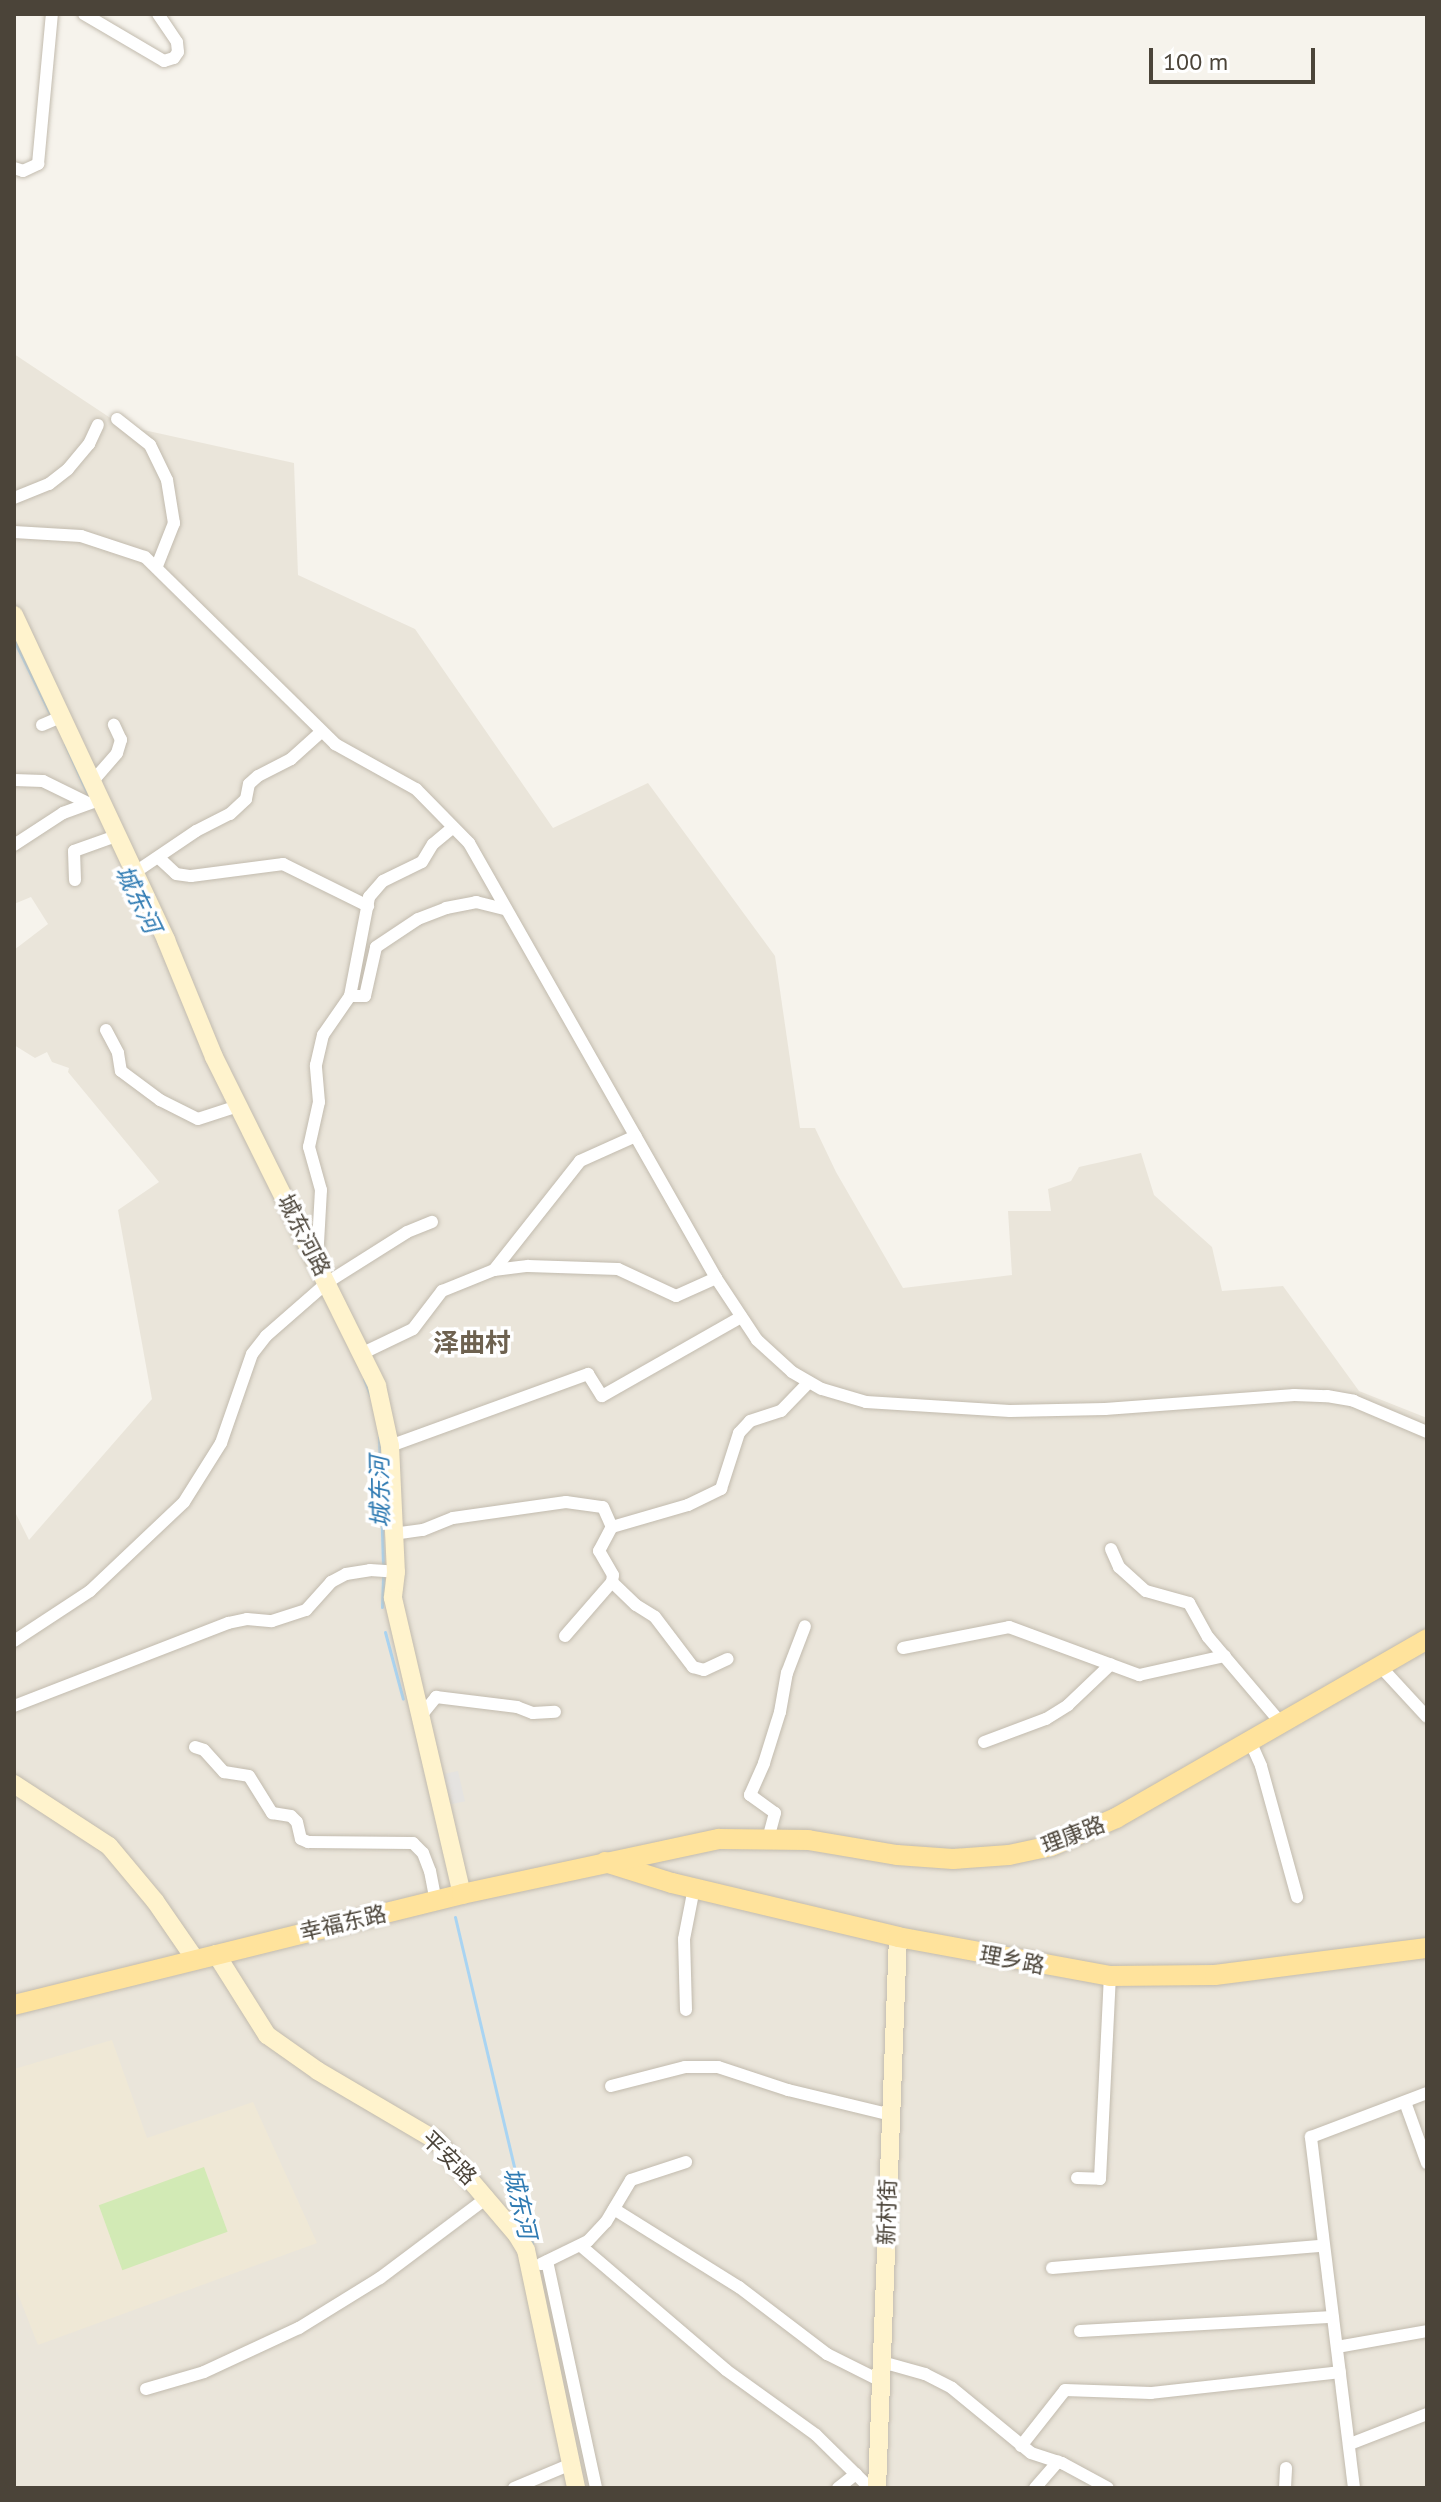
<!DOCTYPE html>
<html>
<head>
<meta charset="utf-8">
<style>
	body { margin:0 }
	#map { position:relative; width:1441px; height:2502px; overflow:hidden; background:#f6f3ec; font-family:"PT Sans","Noto Sans SC",sans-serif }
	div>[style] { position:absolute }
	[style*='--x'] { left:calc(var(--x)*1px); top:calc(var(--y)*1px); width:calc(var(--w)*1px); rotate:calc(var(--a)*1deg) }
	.residential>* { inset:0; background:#eae5da }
	.education>* { inset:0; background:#efe8d6 }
	.green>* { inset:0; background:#d2eab5; transform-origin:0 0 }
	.parking>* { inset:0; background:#e5e3e0; transform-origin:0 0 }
	.stream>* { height:3px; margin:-1.5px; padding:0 1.5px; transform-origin:1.5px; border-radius:1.5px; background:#a9d4f2 }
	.roads { filter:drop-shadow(0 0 2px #c2bbae) drop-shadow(0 0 2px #c2bbae) }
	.street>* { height:12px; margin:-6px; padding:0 6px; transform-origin:6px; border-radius:6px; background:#fff }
	.secondary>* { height:18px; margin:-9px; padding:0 9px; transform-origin:9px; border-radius:9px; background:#fff3cd }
	.primary>* { height:20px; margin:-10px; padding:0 10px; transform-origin:10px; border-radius:10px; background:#ffe39c }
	span { translate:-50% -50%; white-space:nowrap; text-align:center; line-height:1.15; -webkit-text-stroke:7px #fff; paint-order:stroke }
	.street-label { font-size:22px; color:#4b4439 }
	.water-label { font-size:24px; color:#2e7ab2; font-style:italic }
	.quarter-label { font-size:26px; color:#6e6250; font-weight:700 }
	.frame { position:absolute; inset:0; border:16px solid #4b4439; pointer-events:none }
	.scale { position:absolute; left:1149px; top:48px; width:166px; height:36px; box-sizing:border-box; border:4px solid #4b4439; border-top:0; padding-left:10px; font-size:24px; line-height:28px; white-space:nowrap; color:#4b4439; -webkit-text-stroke:6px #fff; paint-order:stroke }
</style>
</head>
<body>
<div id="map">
	<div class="residential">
		<i style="clip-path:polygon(14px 354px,121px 425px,294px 463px,298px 575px,415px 629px,553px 828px,648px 783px,775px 956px,800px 1128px,815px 1128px,836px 1172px,903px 1288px,1012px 1275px,1008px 1211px,1051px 1211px,1048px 1189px,1071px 1181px,1079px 1167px,1141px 1153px,1154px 1195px,1212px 1247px,1222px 1291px,1283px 1286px,1359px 1391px,1427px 1418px,1427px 2488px,14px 2488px,14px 1510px,29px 1540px,152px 1399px,118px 1210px,159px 1182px,68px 1072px,69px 1068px,52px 1062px,47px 1052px,35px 1058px,14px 1045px,14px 950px,48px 924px,31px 897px,14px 904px)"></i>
	</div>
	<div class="education">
		<i style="clip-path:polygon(112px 2040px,147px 2138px,253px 2102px,317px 2243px,38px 2345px,14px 2284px,14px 2069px)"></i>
	</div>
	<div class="green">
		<i style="left:204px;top:2167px;width:69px;height:112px;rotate:70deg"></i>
	</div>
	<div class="parking">
		<i style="left:458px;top:1771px;width:31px;height:15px;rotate:77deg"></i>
	</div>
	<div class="stream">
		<i style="--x:14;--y:640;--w:85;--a:64"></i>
		<i style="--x:65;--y:744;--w:60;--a:65.6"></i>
		<i style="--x:364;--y:1379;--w:17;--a:69"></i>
		<i style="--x:379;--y:1437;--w:128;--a:88.2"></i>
		<i style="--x:382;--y:1607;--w:34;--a:-88"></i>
		<i style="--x:385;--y:1632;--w:69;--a:75"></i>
		<i style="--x:455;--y:1917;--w:336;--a:76.7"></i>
	</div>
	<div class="roads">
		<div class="street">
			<i style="--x:84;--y:14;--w:93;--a:30.4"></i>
			<i style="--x:164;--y:61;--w:10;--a:-17"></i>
			<i style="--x:174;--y:58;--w:7;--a:-56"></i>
			<i style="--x:178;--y:52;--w:10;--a:-96"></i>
			<i style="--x:177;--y:42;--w:34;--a:-124"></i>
			<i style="--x:14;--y:168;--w:9;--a:18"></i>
			<i style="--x:23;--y:171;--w:17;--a:-25"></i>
			<i style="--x:38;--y:164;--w:151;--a:-84.7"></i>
			<i style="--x:117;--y:419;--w:42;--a:38.2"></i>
			<i style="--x:150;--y:445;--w:39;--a:64"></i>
			<i style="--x:167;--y:480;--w:44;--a:80.8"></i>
			<i style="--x:174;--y:523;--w:46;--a:111.6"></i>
			<i style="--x:14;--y:498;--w:38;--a:-22"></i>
			<i style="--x:49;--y:484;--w:24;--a:-38"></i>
			<i style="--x:68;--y:469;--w:33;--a:-50"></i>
			<i style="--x:89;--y:444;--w:21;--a:-65"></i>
			<i style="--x:14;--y:532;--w:67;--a:3.4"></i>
			<i style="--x:81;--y:536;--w:67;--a:18.2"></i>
			<i style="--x:145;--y:557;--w:267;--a:44.5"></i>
			<i style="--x:335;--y:744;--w:93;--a:29.1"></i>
			<i style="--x:416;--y:789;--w:76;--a:45.5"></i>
			<i style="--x:469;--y:843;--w:500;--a:60.41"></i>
			<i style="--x:716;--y:1278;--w:74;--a:56.5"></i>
			<i style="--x:757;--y:1340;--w:47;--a:42.4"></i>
			<i style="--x:792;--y:1372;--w:34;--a:30"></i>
			<i style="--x:822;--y:1389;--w:46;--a:16.5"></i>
			<i style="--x:866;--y:1402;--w:144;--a:3.6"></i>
			<i style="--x:1010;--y:1411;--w:95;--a:-1.2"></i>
			<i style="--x:1105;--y:1409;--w:190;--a:-4.2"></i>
			<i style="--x:1294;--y:1395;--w:33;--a:2"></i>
			<i style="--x:1327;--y:1396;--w:27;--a:10"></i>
			<i style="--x:1354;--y:1401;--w:79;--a:23"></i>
			<i style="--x:42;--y:725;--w:21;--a:-23"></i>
			<i style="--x:14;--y:780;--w:29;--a:2"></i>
			<i style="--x:43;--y:781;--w:48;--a:26"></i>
			<i style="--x:92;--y:782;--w:38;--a:-49"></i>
			<i style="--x:117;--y:753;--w:14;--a:-73"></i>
			<i style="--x:121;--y:740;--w:17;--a:-115"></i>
			<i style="--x:14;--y:845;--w:59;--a:-33.1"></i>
			<i style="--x:63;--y:813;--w:38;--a:-20"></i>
			<i style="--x:159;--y:858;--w:23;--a:43"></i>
			<i style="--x:176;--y:874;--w:15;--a:8"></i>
			<i style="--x:191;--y:876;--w:93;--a:-7.4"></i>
			<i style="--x:283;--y:864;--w:95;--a:26.3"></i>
			<i style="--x:134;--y:873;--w:75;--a:-34.1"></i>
			<i style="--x:196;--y:831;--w:38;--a:-27"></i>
			<i style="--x:230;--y:814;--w:22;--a:-43"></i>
			<i style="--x:246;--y:799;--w:15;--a:-79"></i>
			<i style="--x:249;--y:784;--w:12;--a:-42"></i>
			<i style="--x:258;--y:776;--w:37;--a:-27"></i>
			<i style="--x:291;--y:759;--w:40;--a:-42"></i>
			<i style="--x:75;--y:880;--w:29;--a:-92"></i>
			<i style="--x:74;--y:851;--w:45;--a:-19.7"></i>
			<i style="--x:350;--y:996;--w:15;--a:0"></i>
			<i style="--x:365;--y:996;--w:50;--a:-77.3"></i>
			<i style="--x:376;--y:947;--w:50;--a:-33.7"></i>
			<i style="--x:418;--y:919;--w:30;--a:-21"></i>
			<i style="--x:446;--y:908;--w:31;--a:-11"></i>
			<i style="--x:476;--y:902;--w:30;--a:14"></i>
			<i style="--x:106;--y:1030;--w:26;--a:62"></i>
			<i style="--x:118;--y:1053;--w:18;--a:81"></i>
			<i style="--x:121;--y:1071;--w:49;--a:36.6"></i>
			<i style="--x:160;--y:1100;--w:42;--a:26.6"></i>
			<i style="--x:198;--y:1119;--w:42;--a:-18"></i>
			<i style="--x:317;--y:1261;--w:71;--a:-86.8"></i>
			<i style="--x:321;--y:1190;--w:45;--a:-105.6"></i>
			<i style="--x:309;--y:1147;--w:46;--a:-77.5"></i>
			<i style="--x:319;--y:1102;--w:37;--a:-95"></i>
			<i style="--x:316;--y:1065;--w:31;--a:-77"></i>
			<i style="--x:323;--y:1035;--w:47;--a:-55.3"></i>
			<i style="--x:350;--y:996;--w:101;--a:-79.1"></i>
			<i style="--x:369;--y:897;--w:21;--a:-49"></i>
			<i style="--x:383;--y:881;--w:43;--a:-26"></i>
			<i style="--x:422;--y:862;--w:21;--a:-59"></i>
			<i style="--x:433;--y:844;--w:26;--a:-40"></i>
			<i style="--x:494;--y:1270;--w:139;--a:-51.7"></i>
			<i style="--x:580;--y:1161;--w:61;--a:-24.1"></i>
			<i style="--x:363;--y:1353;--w:55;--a:-25.6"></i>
			<i style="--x:413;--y:1329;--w:48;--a:-52.7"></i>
			<i style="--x:442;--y:1291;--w:56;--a:-22"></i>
			<i style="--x:494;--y:1270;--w:34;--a:-7"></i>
			<i style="--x:528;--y:1266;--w:90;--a:1.9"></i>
			<i style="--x:618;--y:1269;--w:64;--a:25"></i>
			<i style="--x:676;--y:1296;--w:44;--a:-24.2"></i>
			<i style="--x:390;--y:1446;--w:211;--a:-20"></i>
			<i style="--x:588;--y:1374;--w:26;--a:58"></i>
			<i style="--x:602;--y:1396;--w:160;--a:-29.6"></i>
			<i style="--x:393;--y:1534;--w:30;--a:-8"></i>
			<i style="--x:423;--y:1530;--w:32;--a:-22"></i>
			<i style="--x:453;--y:1518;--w:114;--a:-8.1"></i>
			<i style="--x:566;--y:1502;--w:37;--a:8"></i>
			<i style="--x:603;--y:1507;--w:22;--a:66"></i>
			<i style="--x:612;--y:1527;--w:79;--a:-16.1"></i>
			<i style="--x:688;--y:1505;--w:37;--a:-26"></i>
			<i style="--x:721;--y:1489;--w:59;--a:-72.2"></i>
			<i style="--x:739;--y:1433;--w:16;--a:-47"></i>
			<i style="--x:750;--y:1421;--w:33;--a:-18"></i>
			<i style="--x:781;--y:1411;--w:40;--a:-46"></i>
			<i style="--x:1111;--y:1549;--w:20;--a:66"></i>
			<i style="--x:1119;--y:1567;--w:36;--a:42"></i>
			<i style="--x:1146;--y:1591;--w:45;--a:15.6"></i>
			<i style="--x:1189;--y:1603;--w:39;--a:61"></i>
			<i style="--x:1208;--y:1637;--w:113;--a:49.7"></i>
			<i style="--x:612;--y:1582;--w:33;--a:44"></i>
			<i style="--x:636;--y:1605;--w:22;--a:32"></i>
			<i style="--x:655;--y:1617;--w:63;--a:52.8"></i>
			<i style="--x:693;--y:1667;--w:11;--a:15"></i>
			<i style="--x:704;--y:1670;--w:26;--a:-25"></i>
			<i style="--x:565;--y:1636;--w:72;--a:-49"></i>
			<i style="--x:612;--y:1582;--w:7;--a:-82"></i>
			<i style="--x:613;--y:1575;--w:28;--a:-120"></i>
			<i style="--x:599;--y:1551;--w:27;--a:-62"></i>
			<i style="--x:14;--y:1641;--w:91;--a:-33.3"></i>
			<i style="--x:90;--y:1591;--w:129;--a:-43.4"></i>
			<i style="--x:184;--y:1502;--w:70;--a:-57.9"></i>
			<i style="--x:221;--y:1443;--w:94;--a:-70.8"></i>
			<i style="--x:252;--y:1354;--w:23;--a:-52"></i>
			<i style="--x:266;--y:1336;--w:82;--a:-41.1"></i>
			<i style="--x:328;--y:1282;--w:93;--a:-32.3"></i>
			<i style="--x:407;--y:1232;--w:27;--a:-22"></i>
			<i style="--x:903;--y:1648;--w:108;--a:-11.2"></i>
			<i style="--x:1009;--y:1627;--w:139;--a:20.3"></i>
			<i style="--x:1139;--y:1675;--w:88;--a:-12.5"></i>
			<i style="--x:1380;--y:1666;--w:69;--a:47.3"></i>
			<i style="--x:14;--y:1706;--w:230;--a:-21.2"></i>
			<i style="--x:228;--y:1623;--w:19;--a:-12"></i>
			<i style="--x:247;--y:1619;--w:25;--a:5"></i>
			<i style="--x:272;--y:1621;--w:36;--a:-18"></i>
			<i style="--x:306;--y:1610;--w:38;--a:-48"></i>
			<i style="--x:331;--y:1582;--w:17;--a:-28"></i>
			<i style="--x:346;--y:1574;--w:24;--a:-9"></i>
			<i style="--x:370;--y:1570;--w:26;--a:4"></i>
			<i style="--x:420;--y:1717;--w:26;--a:-51"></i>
			<i style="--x:436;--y:1697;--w:82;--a:7"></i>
			<i style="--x:517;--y:1707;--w:17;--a:21"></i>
			<i style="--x:533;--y:1713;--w:22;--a:-3"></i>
			<i style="--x:1250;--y:1741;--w:27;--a:66"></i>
			<i style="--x:1261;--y:1766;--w:136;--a:74.6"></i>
			<i style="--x:984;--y:1742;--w:66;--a:-20.4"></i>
			<i style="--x:1046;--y:1719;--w:26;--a:-32"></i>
			<i style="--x:1068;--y:1705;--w:59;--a:-43.6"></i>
			<i style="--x:195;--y:1747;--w:9;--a:18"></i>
			<i style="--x:204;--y:1750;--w:30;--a:48"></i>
			<i style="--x:224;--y:1772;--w:25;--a:9"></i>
			<i style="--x:249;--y:1776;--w:44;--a:58.1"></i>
			<i style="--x:272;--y:1813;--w:19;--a:9"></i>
			<i style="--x:291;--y:1816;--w:8;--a:45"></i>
			<i style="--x:297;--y:1822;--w:17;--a:77"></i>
			<i style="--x:301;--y:1839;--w:8;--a:23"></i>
			<i style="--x:308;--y:1842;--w:105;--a:0.5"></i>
			<i style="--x:413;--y:1843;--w:14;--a:45"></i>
			<i style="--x:423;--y:1853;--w:19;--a:69"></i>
			<i style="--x:430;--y:1871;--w:31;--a:79"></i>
			<i style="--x:768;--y:1839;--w:27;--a:-75"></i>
			<i style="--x:775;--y:1813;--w:31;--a:-144"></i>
			<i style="--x:750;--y:1795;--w:35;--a:-66"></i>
			<i style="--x:764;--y:1763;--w:53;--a:-72.6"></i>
			<i style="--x:780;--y:1712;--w:40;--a:-80"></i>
			<i style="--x:787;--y:1673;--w:50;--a:-69"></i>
			<i style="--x:686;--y:2010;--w:71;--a:-91.6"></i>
			<i style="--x:684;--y:1939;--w:52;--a:-78.9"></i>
			<i style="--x:611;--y:2086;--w:76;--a:-14.4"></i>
			<i style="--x:685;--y:2067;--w:33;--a:0"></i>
			<i style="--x:718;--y:2067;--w:74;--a:18.2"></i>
			<i style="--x:788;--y:2090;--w:106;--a:13.6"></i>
			<i style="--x:1405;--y:2102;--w:65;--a:70.2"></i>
			<i style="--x:1077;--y:2178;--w:23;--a:2"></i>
			<i style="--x:1100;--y:2179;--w:203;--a:-87.2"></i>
			<i style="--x:614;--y:2209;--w:147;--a:32"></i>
			<i style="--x:739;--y:2287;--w:111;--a:37.3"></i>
			<i style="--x:827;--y:2354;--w:60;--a:26.6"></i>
			<i style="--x:581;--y:2246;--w:191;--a:40.5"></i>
			<i style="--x:726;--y:2370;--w:111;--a:35.8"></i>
			<i style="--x:816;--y:2435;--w:76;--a:44.5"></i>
			<i style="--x:547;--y:2261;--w:232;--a:77.8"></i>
			<i style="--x:541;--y:2264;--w:52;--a:-26.1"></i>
			<i style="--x:588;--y:2241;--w:26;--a:-47"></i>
			<i style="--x:606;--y:2222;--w:49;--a:-59.2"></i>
			<i style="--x:631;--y:2180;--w:58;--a:-18.1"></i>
			<i style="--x:1052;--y:2268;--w:271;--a:-4.7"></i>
			<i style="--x:1080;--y:2331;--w:253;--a:-3.2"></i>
			<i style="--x:1337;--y:2347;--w:91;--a:-10.1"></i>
			<i style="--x:882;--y:2362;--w:45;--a:15.6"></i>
			<i style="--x:925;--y:2374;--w:30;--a:27"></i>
			<i style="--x:952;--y:2388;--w:102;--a:39.4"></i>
			<i style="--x:1031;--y:2453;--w:33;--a:18"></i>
			<i style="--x:1062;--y:2463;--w:52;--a:28.5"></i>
			<i style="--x:146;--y:2389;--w:60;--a:-16.3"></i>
			<i style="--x:204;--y:2372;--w:105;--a:-24.9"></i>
			<i style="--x:299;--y:2328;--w:95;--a:-31.7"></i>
			<i style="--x:380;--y:2278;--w:135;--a:-36.9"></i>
			<i style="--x:1350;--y:2444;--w:83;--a:-21.3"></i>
			<i style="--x:1021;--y:2446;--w:71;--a:-51.8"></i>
			<i style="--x:1065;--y:2390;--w:86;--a:2"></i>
			<i style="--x:1151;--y:2393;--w:190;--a:-6.3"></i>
			<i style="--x:514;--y:2488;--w:62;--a:-22.8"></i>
			<i style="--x:838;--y:2488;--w:23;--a:-38"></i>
			<i style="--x:1035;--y:2488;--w:35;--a:-49"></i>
			<i style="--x:1285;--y:2488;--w:20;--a:-87"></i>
			<i style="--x:1354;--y:2488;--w:354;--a:-97"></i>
			<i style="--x:1311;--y:2137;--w:124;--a:-20.8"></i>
		</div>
		<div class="secondary">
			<i style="--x:14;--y:615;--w:359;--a:64.9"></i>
			<i style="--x:166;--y:940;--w:126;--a:67.7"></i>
			<i style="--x:214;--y:1057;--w:367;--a:63.6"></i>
			<i style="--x:377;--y:1386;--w:61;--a:77.8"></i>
			<i style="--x:390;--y:1446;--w:126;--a:87.3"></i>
			<i style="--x:396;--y:1572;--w:26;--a:97"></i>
			<i style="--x:393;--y:1598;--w:304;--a:76.9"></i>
			<i style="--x:14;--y:1784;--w:113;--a:33.1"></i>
			<i style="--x:109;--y:1846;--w:72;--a:50.1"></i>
			<i style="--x:155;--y:1901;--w:70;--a:55.4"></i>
			<i style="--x:216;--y:1954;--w:96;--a:57.8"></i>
			<i style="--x:267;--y:2035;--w:62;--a:35.2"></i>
			<i style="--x:318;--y:2071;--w:138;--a:30.5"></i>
			<i style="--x:437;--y:2141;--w:123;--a:49.6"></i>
			<i style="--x:517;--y:2235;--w:17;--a:59"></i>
			<i style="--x:526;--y:2250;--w:243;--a:78.1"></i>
			<i style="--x:877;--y:2488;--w:551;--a:-87.82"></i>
		</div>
		<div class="primary">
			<i style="--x:605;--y:1862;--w:70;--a:17.4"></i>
			<i style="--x:672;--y:1883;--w:232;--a:13.4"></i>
			<i style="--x:898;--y:1937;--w:216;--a:10.4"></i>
			<i style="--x:1110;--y:1976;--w:105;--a:-0.5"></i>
			<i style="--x:1215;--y:1975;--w:214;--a:-7.3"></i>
			<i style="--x:14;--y:2005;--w:462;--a:-13.9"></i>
			<i style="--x:462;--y:1894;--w:263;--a:-12.1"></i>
			<i style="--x:719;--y:1839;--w:89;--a:0.6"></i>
			<i style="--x:808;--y:1840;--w:90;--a:9.6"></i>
			<i style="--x:897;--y:1855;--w:56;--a:4.1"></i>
			<i style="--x:953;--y:1859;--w:56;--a:-4.1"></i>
			<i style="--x:1009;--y:1855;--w:43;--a:-12.1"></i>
			<i style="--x:1051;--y:1846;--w:71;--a:-23.3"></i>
			<i style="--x:1116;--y:1818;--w:359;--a:-29.9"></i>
		</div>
	</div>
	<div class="street-label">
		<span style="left:304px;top:1235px;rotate:63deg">城东河路</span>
		<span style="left:1073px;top:1835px;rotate:-21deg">理康路</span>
		<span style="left:343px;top:1923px;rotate:-13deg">幸福东路</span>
		<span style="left:1012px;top:1960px;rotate:11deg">理乡路</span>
		<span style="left:449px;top:2158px;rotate:44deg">平安路</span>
		<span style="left:887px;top:2212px;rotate:-88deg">新村街</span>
	</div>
	<div class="water-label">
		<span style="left:138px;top:899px;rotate:64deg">城东河</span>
		<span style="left:380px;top:1492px;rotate:-91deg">城东河</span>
		<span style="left:520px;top:2203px;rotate:77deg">城东河</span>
	</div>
	<div class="quarter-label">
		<span style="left:472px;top:1343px">泽曲村</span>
	</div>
	<div class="frame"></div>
	<div class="scale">100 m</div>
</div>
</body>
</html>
